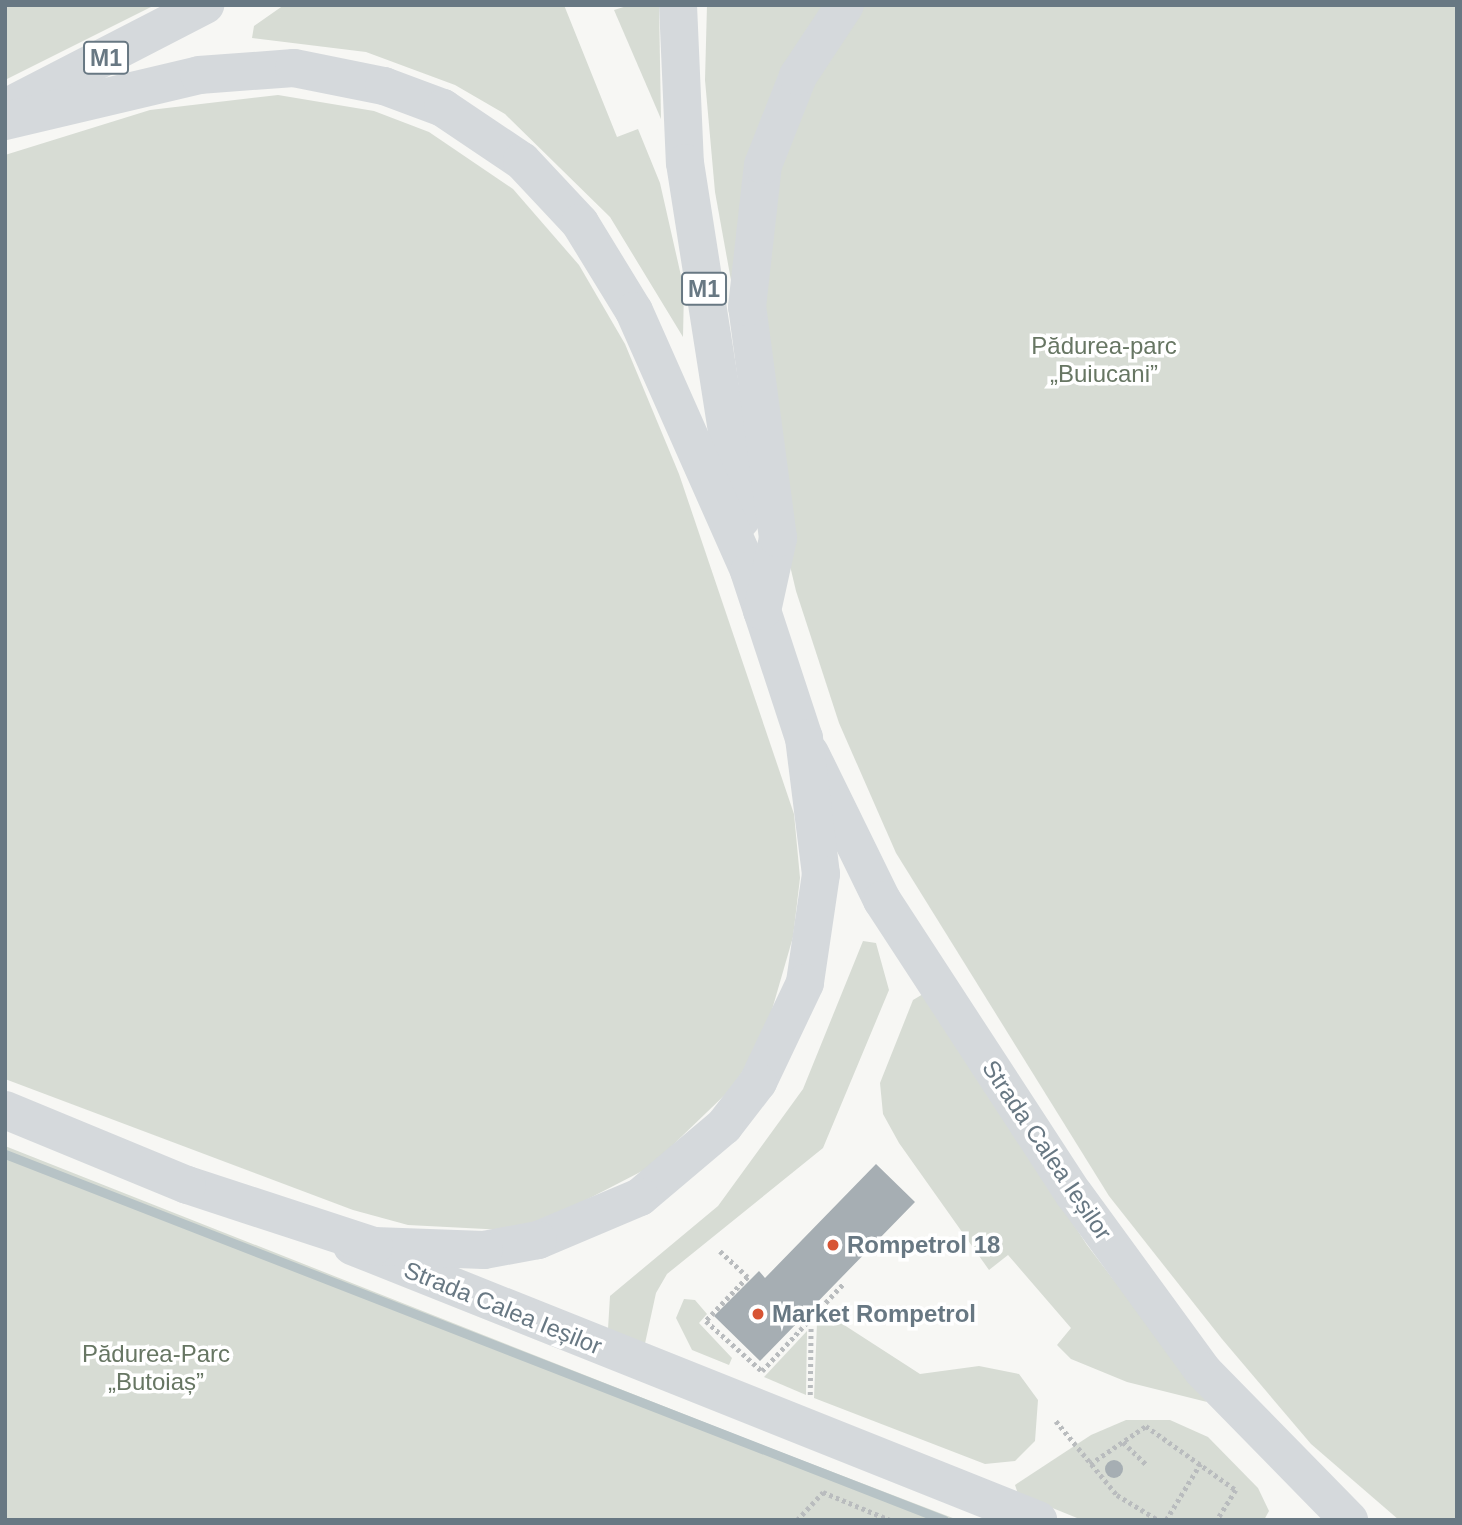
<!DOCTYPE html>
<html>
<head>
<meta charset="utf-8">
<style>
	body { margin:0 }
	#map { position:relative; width:1462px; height:1525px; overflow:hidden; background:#f7f7f4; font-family:Helvetica,sans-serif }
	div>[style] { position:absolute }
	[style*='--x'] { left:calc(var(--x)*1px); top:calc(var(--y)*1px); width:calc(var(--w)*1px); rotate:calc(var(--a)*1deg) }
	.green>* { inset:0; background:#d7dcd4 }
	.stream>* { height:9px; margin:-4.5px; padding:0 4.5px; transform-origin:4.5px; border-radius:4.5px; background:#b7c3c6 }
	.building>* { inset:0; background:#a6aeb3 }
	.round { border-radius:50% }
	.path>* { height:4.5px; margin-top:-2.25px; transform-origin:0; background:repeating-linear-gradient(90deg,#b9bcbe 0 3.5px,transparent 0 7px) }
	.primary>* { height:38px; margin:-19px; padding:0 19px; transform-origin:19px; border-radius:19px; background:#d5d9dc }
	.trunk>* { height:38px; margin:-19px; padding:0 19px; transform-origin:19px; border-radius:19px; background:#d5d9dc }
	.dots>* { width:19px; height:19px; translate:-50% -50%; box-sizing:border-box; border:4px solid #fff; border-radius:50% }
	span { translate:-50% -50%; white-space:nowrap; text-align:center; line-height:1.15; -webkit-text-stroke:7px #fff; paint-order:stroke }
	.shield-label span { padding:2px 5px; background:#fff; border:2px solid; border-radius:5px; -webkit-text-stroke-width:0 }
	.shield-label { font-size:23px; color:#687883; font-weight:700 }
	.park-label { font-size:24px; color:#677663 }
	.street-label { font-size:24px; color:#687883 }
	.poi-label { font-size:24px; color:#687883; font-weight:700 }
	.left { translate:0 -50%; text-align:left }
	.frame { position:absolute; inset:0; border:7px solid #687883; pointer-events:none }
</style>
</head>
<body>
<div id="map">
	<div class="green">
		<i style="clip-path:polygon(5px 5px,155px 5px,5px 80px)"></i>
		<i style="clip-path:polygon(284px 5px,564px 5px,617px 137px,638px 129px,660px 183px,684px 289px,683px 337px,610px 217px,505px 114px,455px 85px,366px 52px,252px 38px,254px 26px)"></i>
		<i style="clip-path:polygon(630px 5px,659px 5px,661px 119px,614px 10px)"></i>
		<i style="clip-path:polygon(707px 5px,1457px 5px,1457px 1520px,1399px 1520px,1311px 1444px,1222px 1339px,1109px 1196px,896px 853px,839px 723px,796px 591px,759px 435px,715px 192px,705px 80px)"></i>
		<i style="clip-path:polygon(278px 95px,374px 111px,429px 132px,513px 189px,579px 265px,625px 344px,679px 474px,794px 814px,800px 878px,793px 937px,765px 1034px,733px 1087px,650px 1167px,555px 1216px,505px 1230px,408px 1225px,353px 1210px,5px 1079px,5px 155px,150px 110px)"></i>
		<i style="clip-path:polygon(863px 941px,876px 943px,889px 990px,823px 1148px,667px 1274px,656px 1293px,644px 1348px,608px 1329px,610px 1296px,718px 1206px,803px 1089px)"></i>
		<i style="clip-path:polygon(923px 994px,1087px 1245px,1207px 1402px,1127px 1382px,1071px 1359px,1057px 1345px,1071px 1328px,1008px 1255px,989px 1270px,899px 1143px,883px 1114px,880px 1083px,913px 1000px)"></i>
		<i style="clip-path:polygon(5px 1146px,757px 1443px,958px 1520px,5px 1520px)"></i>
		<i style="clip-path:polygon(684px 1299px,695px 1300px,707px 1314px,699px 1323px,732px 1358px,729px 1365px,692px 1350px,676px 1318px)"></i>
		<i style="clip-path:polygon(824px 1312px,920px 1374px,979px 1366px,1019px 1374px,1038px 1400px,1035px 1441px,1015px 1461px,985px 1464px,814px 1398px,817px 1322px)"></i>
		<i style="clip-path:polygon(807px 1331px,806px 1395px,764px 1377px)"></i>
		<i style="clip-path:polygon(1126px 1420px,1170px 1420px,1208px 1437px,1258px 1488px,1269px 1511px,1264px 1520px,1082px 1520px,1018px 1494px,1015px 1485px,1091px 1435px)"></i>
	</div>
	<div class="stream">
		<i style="--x:5;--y:1154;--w:1008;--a:21.29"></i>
	</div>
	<div class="building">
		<i style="clip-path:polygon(876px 1164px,915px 1202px,760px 1361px,714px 1316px,759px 1271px,765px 1278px)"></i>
		<i class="round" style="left:1105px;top:1460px;width:18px;height:18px"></i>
	</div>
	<div class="path">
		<i style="--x:720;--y:1251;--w:38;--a:43"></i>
		<i style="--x:748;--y:1277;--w:61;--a:133.7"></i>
		<i style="--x:706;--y:1321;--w:75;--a:41.8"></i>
		<i style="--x:762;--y:1371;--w:72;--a:-47.2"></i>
		<i style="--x:810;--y:1395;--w:77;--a:-89.3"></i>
		<i style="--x:811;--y:1318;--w:48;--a:-46.7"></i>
		<i style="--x:1056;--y:1421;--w:96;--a:50.5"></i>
		<i style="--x:1117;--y:1495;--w:48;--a:31.4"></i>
		<i style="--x:1123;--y:1442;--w:32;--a:44"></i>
		<i style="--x:1090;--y:1464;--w:68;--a:-34.2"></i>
		<i style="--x:1146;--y:1426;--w:110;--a:35.4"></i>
		<i style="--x:1236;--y:1490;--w:36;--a:122"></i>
		<i style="--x:797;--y:1520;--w:38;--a:-47"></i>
		<i style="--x:823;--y:1492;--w:73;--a:22.7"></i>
		<i style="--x:1166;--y:1520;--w:66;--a:-58.7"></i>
	</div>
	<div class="primary">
		<i style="--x:810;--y:753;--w:164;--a:63.9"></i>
		<i style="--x:882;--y:900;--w:351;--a:56.9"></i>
		<i style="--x:1074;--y:1194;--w:219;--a:53.9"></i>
		<i style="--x:1203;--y:1371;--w:209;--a:45.6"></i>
		<i style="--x:352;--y:1246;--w:739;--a:21.77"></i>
	</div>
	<div class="trunk">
		<i style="--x:678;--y:5;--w:158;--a:87.5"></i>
		<i style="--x:685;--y:163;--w:361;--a:81.1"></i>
		<i style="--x:17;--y:102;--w:212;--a:-27.3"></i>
		<i style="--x:5;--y:121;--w:199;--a:-13.3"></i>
		<i style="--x:199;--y:75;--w:95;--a:-4.2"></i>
		<i style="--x:294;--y:68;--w:92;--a:11.3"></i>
		<i style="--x:384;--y:86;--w:63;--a:20.4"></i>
		<i style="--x:443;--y:108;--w:95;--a:33.9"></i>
		<i style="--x:522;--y:161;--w:85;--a:46.9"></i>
		<i style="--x:580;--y:223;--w:103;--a:58.5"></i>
		<i style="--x:634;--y:311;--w:284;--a:66.1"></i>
		<i style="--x:749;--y:571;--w:176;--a:71.8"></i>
		<i style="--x:804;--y:738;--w:137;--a:82.9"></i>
		<i style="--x:821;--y:874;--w:110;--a:98.4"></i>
		<i style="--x:805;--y:983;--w:110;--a:115.4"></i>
		<i style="--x:758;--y:1082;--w:56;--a:127.7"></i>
		<i style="--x:724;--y:1126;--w:110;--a:139.8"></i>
		<i style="--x:640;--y:1197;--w:111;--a:157.1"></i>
		<i style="--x:538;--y:1240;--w:55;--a:169.5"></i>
		<i style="--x:484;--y:1250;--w:110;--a:-177.9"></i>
		<i style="--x:374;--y:1246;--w:197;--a:-161.9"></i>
		<i style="--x:187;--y:1185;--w:197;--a:-157.6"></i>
		<i style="--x:762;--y:611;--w:75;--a:-77.6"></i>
		<i style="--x:778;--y:538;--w:233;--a:-97.6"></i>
		<i style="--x:747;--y:307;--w:143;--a:-83.6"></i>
		<i style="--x:763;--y:165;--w:96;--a:-68.5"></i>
		<i style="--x:798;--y:76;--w:85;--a:-56.5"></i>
	</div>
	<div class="dots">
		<i style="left:833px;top:1245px;background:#d75434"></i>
		<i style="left:758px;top:1314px;background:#d75434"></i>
	</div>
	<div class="shield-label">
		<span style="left:106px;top:58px">M1</span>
		<span style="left:704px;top:289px">M1</span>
	</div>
	<div class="park-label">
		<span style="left:1104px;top:360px">Pădurea-parc<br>„Buiucani”</span>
		<span style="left:156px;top:1368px">Pădurea-Parc<br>„Butoiaș”</span>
	</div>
	<div class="street-label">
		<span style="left:1047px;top:1150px;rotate:56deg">Strada Calea Ieșilor</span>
		<span style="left:503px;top:1308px;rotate:22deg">Strada Calea Ieșilor</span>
	</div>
	<div class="poi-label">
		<span class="left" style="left:847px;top:1245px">Rompetrol 18</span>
		<span class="left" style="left:772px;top:1314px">Market Rompetrol</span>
	</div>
	<div class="frame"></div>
</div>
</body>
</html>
